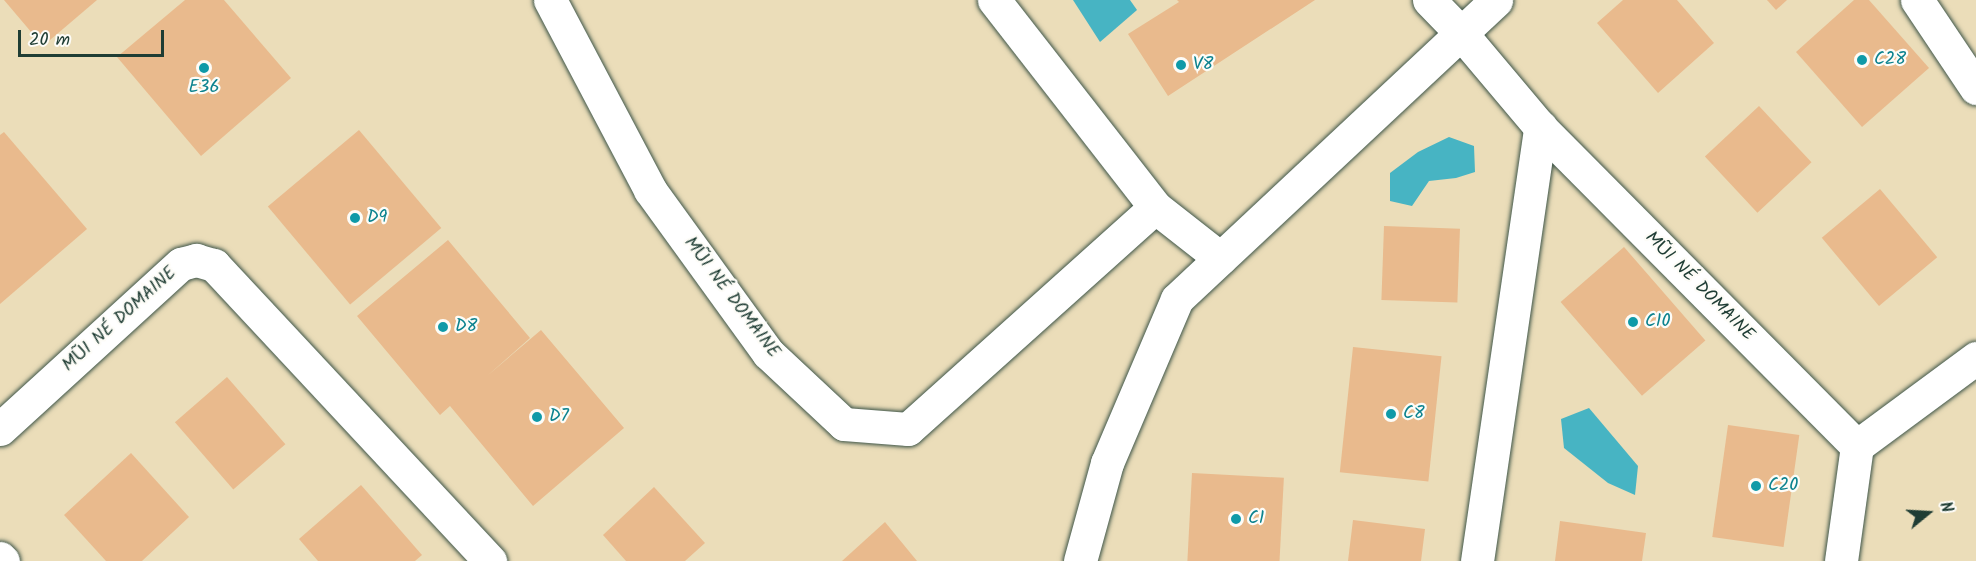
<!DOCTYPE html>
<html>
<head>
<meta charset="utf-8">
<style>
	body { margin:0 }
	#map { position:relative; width:1976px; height:561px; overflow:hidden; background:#ebddb9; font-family:Kalam,sans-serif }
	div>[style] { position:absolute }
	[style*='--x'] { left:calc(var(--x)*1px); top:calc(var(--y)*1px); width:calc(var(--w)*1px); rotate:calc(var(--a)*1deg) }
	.water>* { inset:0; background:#47b4c3 }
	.building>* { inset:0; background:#e9ba8d; transform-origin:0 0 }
	.roads { filter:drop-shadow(0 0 2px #3e5548) drop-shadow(0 0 2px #3e5548) }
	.minor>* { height:33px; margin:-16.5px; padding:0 16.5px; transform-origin:16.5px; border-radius:16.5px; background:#fff }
	.dots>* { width:16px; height:16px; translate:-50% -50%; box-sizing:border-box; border:3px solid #fdfcf7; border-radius:50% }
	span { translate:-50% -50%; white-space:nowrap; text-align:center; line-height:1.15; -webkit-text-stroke:4.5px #fdfcf7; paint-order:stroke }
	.culture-label { font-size:18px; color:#0d838f }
	.left { translate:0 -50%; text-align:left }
	.street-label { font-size:18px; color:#1f3d34 }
	.north { position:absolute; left:1898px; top:483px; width:60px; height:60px; -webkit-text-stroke:4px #fdfcf7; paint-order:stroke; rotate:72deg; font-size:16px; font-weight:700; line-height:24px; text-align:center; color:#1f3d34 }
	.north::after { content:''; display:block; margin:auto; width:21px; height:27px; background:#1f3d34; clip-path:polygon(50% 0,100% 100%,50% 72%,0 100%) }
	.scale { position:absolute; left:18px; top:30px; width:146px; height:27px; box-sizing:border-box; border:3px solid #1f3d34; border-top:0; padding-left:8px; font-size:18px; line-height:21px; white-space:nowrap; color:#1f3d34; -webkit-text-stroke:4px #fdfcf7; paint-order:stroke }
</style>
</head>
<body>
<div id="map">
	<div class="water">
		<i style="clip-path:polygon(1073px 0,1130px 0,1137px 10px,1100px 42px)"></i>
		<i style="clip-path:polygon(1449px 137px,1474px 146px,1475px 172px,1456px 178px,1429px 181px,1412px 206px,1390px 201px,1390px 173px,1418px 152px)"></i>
		<i style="clip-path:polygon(1589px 408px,1638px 466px,1635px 495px,1608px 483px,1564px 448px,1561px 419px)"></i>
	</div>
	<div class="building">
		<i style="clip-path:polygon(4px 0,97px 0,43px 46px)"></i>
		<i style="clip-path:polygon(185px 0,224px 0,291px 78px,201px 156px,117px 57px)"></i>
		<i style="clip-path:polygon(1177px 0,1315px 0,1168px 96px,1128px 34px,1179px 2px)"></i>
		<i style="clip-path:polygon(1623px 0,1677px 0,1714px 43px,1658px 93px,1597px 23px)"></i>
		<i style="clip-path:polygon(1767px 0,1787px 0,1776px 10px)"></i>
		<i style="clip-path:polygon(1854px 0,1869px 0,1929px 68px,1862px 127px,1796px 52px)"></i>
		<i style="left:1759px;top:106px;width:77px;height:74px;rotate:47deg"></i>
		<i style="left:359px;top:130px;width:128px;height:119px;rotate:50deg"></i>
		<i style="clip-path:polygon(4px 132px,87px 229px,0 304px,0 135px)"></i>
		<i style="left:1880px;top:189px;width:89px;height:76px;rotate:50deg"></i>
		<i style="left:1384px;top:226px;width:76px;height:74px;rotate:2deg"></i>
		<i style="clip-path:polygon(448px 240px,530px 338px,487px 376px,541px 330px,624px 428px,533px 506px,450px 406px,440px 415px,357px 316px)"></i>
		<i style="left:1624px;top:247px;width:124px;height:84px;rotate:49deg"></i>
		<i style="left:1353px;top:347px;width:89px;height:126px;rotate:6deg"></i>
		<i style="left:227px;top:377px;width:89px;height:69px;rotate:49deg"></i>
		<i style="left:1728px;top:425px;width:72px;height:113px;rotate:8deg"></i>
		<i style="clip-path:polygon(131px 453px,189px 517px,142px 561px,106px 561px,64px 515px)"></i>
		<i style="left:1192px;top:473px;width:92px;height:88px;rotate:3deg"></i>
		<i style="clip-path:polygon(361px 485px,422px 555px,415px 561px,318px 561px,299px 539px)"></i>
		<i style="clip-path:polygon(654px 487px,705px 543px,685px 561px,626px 561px,603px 535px)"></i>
		<i style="clip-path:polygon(1353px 520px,1425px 529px,1421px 561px,1348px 561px)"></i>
		<i style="clip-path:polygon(1560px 521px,1646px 533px,1642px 561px,1555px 561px)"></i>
		<i style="clip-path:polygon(885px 522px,917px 561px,842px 561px)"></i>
	</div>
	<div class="roads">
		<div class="minor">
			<i style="--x:550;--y:0;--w:215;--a:62.2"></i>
			<i style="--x:650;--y:190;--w:201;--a:54.1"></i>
			<i style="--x:768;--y:353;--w:104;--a:43.1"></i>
			<i style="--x:844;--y:424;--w:64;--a:4.5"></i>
			<i style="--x:908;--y:429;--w:332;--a:-41.9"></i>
			<i style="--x:1155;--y:207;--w:83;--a:38.1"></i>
			<i style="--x:994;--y:0;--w:262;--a:52.1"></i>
			<i style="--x:1429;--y:0;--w:45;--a:45.9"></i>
			<i style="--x:1460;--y:32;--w:124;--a:49.9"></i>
			<i style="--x:1540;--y:127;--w:450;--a:45.2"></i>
			<i style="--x:1857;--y:446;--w:148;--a:-36.5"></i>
			<i style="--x:1917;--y:0;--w:106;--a:56.2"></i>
			<i style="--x:0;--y:429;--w:245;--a:-42.4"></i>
			<i style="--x:181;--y:264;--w:16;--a:-15"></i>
			<i style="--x:196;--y:260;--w:19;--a:16"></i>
			<i style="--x:214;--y:265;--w:405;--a:47"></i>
			<i style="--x:0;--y:558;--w:4;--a:45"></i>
			<i style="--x:1080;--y:561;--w:102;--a:-74.6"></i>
			<i style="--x:1107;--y:463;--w:178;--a:-66.9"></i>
			<i style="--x:1177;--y:299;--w:437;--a:-43.1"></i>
			<i style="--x:1477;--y:561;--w:439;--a:-81.7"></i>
			<i style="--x:1841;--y:561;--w:116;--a:-82.1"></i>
		</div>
	</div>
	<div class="dots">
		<i style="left:1862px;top:60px;background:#0f9aa8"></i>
		<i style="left:1181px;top:65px;background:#0f9aa8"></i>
		<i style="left:204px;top:68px;background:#0f9aa8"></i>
		<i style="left:355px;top:218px;background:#0f9aa8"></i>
		<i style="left:1633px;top:322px;background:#0f9aa8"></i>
		<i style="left:443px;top:327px;background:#0f9aa8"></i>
		<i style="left:1391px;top:414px;background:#0f9aa8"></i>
		<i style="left:537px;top:417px;background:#0f9aa8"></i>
		<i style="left:1756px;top:486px;background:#0f9aa8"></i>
		<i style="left:1236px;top:519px;background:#0f9aa8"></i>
	</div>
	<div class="culture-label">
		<span class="left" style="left:1874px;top:60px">C28</span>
		<span class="left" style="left:1193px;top:65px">V8</span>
		<span style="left:204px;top:88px">E36</span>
		<span class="left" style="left:367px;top:218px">D9</span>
		<span class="left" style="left:1645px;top:322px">C10</span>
		<span class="left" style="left:455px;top:327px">D8</span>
		<span class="left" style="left:1403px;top:414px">C8</span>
		<span class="left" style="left:549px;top:417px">D7</span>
		<span class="left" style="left:1768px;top:486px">C20</span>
		<span class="left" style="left:1248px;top:519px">C1</span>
	</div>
	<div class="street-label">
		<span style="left:1699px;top:287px;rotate:45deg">MŨI NÉ DOMAINE</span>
		<span style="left:731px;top:298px;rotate:53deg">MŨI NÉ DOMAINE</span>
		<span style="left:120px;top:320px;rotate:-42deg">MŨI NÉ DOMAINE</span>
	</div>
	<div class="north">N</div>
	<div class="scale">20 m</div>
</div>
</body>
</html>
